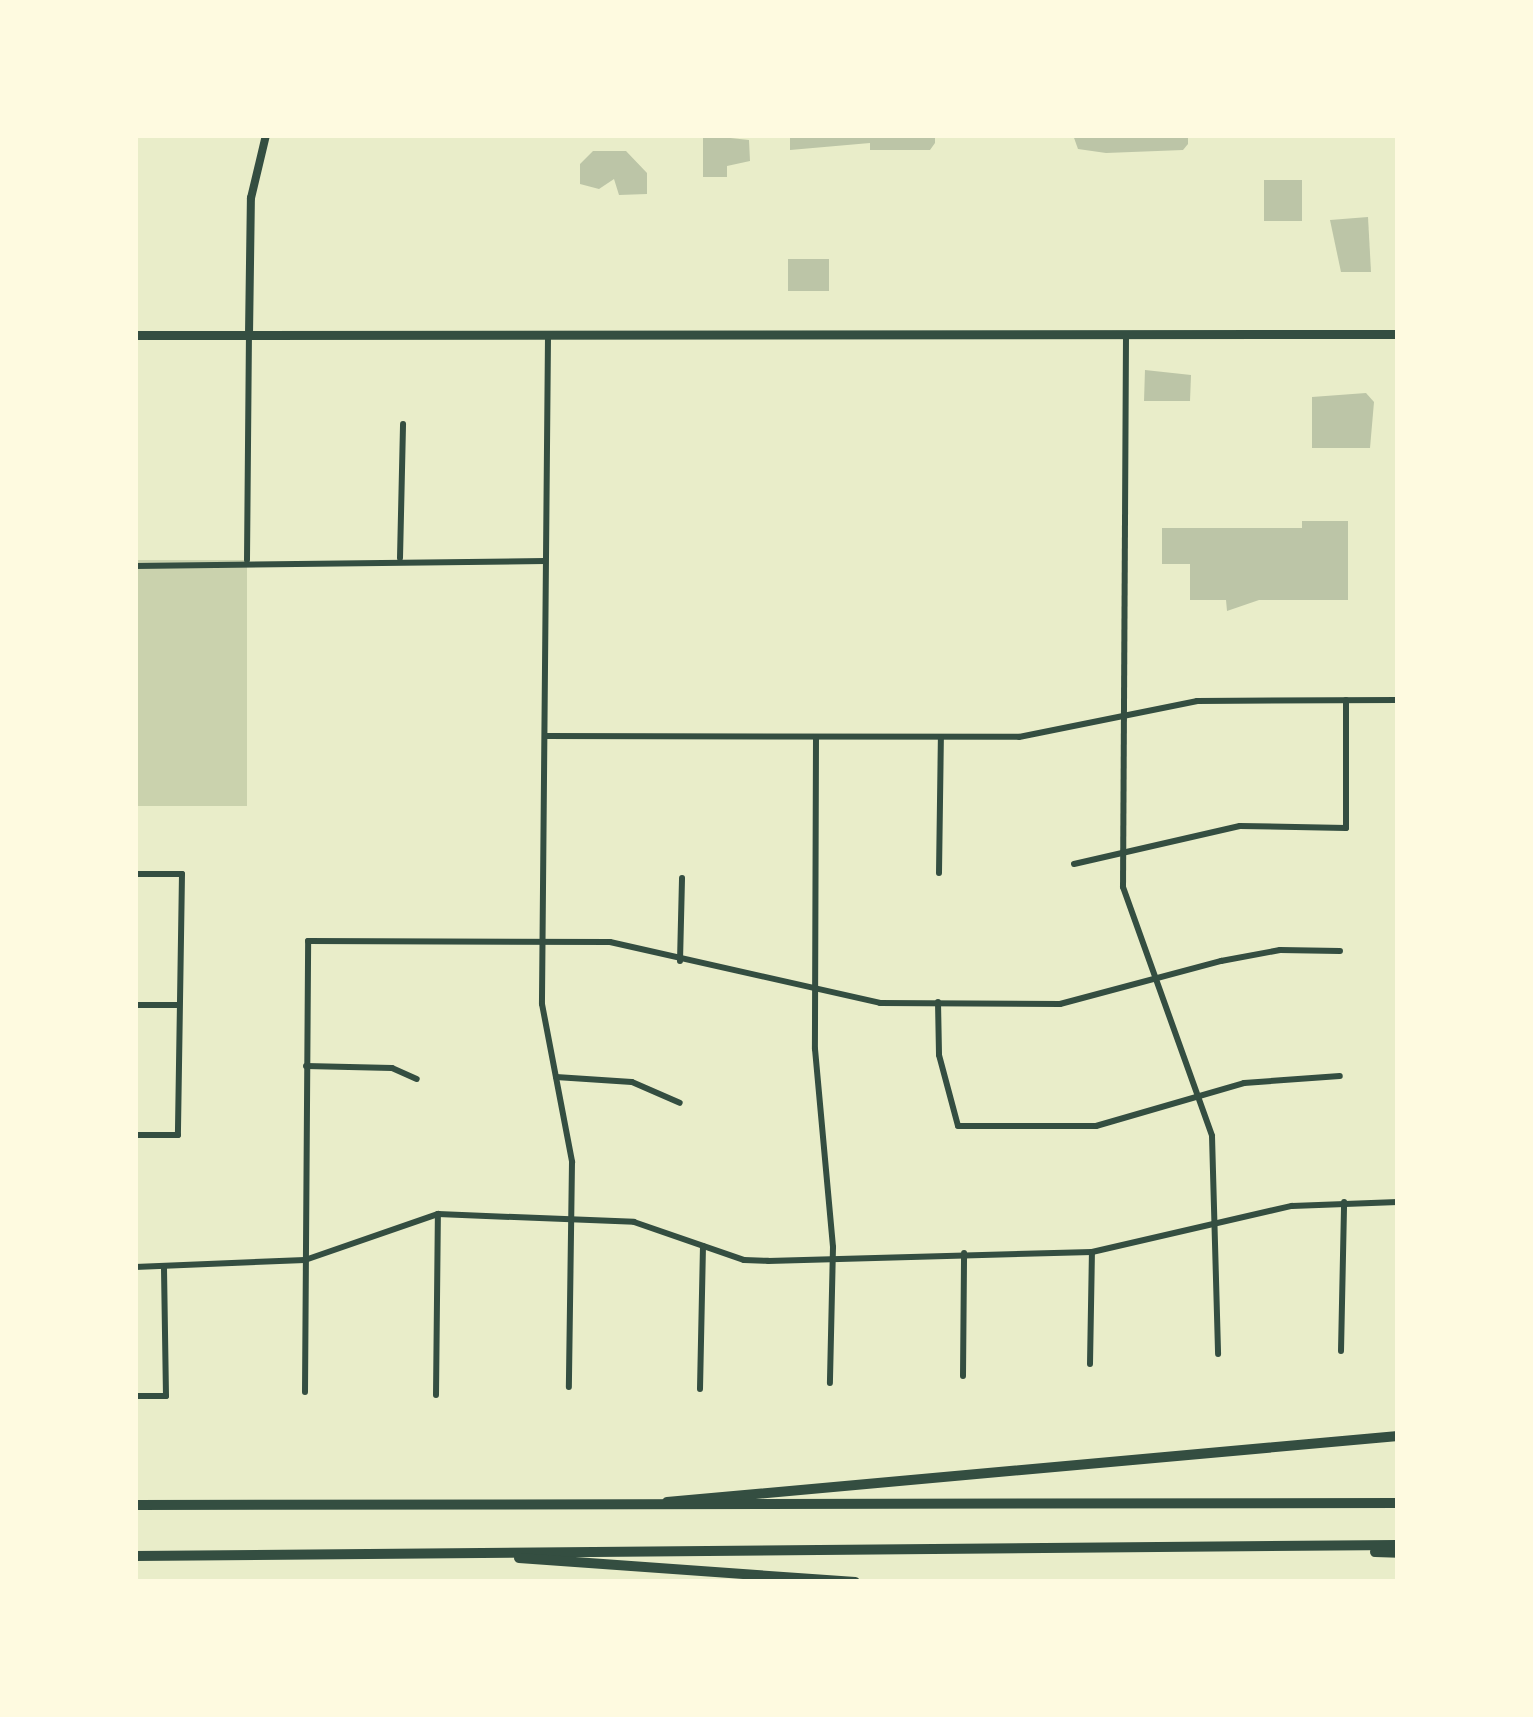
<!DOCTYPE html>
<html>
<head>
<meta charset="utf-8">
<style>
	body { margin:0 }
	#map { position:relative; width:1533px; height:1717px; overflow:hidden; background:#e9edc9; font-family:"Work Sans",sans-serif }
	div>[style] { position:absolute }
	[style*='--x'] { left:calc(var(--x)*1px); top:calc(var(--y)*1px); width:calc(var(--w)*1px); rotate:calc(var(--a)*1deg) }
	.green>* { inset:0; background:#cad2ad; transform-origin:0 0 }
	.building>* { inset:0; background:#bcc5a7; transform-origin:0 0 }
	.minor>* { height:6px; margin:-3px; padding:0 3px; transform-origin:3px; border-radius:3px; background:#344e41 }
	.tertiary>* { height:8px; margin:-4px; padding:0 4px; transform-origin:4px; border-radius:4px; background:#344e41 }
	.secondary>* { height:9px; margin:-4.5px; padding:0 4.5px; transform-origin:4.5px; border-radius:4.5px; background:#344e41 }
	.motorway>* { height:10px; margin:-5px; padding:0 5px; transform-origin:5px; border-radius:5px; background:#344e41 }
	span { translate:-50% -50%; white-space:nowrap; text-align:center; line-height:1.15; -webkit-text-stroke:9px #fefae0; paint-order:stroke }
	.frame { position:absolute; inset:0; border:138px solid #fefae0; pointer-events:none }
</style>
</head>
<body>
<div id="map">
	<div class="green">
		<i style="left:247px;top:560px;width:246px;height:112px;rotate:90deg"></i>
	</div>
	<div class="building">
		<i style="clip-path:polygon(703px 135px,749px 140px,750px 161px,727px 166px,727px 177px,703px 177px)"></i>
		<i style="clip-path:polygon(790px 135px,935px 135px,935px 143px,930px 150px,870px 150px,870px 143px,790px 150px)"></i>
		<i style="clip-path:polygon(1073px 135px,1188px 135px,1188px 144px,1183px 150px,1106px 153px,1078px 149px)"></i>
		<i style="clip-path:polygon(593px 151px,626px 151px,647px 173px,647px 194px,619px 195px,614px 179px,599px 189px,580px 184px,580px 164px)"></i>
		<i style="left:1264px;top:180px;width:38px;height:41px"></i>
		<i style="clip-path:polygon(1368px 217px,1371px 272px,1341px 272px,1330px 220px)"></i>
		<i style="left:788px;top:259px;width:41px;height:32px"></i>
		<i style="clip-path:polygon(1145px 370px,1191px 375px,1190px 401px,1144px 401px)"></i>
		<i style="clip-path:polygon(1366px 393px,1374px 402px,1370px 448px,1312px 448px,1312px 397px)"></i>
		<i style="clip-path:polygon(1302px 521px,1348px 521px,1348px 600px,1259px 600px,1227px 611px,1226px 600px,1190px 600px,1190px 564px,1162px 564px,1162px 528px,1302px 528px)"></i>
	</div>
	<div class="minor">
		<i style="--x:1126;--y:336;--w:551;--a:90.31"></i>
		<i style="--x:1123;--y:887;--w:264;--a:70.3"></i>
		<i style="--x:1212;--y:1136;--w:218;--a:88.4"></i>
		<i style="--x:548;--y:337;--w:667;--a:90.52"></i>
		<i style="--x:542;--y:1004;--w:161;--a:79.2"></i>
		<i style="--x:572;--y:1162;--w:225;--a:90.8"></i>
		<i style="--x:400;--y:558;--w:134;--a:-88.7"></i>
		<i style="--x:247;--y:560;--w:225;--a:-89.5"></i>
		<i style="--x:135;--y:566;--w:410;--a:-0.7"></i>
		<i style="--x:545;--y:736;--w:474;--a:0.1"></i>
		<i style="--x:1019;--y:737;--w:182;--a:-11.4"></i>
		<i style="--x:1197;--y:701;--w:201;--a:-0.3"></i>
		<i style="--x:816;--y:738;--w:311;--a:90.2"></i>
		<i style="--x:815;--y:1049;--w:199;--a:84.8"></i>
		<i style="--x:833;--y:1247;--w:136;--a:91.3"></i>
		<i style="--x:1074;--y:864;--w:170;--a:-12.9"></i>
		<i style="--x:1240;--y:826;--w:106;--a:1.1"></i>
		<i style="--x:1346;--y:828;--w:128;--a:-90"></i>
		<i style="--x:939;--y:873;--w:136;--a:-89.2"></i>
		<i style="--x:135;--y:874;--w:47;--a:0"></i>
		<i style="--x:182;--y:874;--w:261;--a:90.9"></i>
		<i style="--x:178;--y:1135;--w:43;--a:180"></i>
		<i style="--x:680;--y:961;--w:83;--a:-88.6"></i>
		<i style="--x:938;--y:1002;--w:53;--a:88.9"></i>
		<i style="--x:939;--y:1055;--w:73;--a:75"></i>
		<i style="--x:958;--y:1126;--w:138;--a:0"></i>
		<i style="--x:1096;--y:1126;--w:154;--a:-16.2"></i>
		<i style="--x:1244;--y:1083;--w:96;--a:-4.2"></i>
		<i style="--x:135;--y:1005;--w:43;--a:0"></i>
		<i style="--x:306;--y:1066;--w:86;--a:1.3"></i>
		<i style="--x:392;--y:1068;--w:27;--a:24"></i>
		<i style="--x:556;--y:1077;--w:76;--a:3.8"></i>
		<i style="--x:632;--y:1082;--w:52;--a:23.6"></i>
		<i style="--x:135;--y:1267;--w:170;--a:-2.4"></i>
		<i style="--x:305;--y:1260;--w:141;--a:-19.1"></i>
		<i style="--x:438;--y:1214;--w:196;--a:2.3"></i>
		<i style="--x:634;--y:1222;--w:116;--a:19.1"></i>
		<i style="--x:744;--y:1260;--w:24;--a:2"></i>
		<i style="--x:768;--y:1261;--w:324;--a:-1.6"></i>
		<i style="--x:1092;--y:1252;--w:205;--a:-13"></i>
		<i style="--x:1292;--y:1206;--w:106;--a:-2.2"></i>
		<i style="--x:1341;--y:1351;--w:149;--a:-88.8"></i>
		<i style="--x:1090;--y:1364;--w:112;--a:-89"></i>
		<i style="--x:963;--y:1376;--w:123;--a:-89.5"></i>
		<i style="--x:700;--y:1389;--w:143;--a:-88.8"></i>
		<i style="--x:305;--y:1392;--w:451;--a:-89.6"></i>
		<i style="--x:308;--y:941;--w:302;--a:0.2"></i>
		<i style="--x:610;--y:942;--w:277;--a:12.7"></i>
		<i style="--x:880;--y:1003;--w:180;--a:0.3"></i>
		<i style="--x:1060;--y:1004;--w:167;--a:-15"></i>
		<i style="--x:1221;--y:961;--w:60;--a:-10.6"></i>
		<i style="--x:1280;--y:950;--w:60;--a:1"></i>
		<i style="--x:436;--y:1395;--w:181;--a:-89.4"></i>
		<i style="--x:135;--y:1396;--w:31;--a:0"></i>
		<i style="--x:166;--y:1396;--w:128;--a:-90.9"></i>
	</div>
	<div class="tertiary">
		<i style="--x:249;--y:335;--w:137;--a:-89.2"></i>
		<i style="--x:251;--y:198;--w:65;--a:-76.6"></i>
	</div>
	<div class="secondary">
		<i style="--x:135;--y:335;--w:1263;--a:-0.05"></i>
	</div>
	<div class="motorway">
		<i style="--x:667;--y:1502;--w:734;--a:-5.16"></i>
		<i style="--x:135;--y:1505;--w:1263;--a:-0.09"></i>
		<i style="--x:1375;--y:1552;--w:23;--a:2"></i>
		<i style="--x:135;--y:1556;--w:1263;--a:-0.5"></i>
		<i style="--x:519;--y:1558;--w:337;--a:4.1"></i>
	</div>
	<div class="frame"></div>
</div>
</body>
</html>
